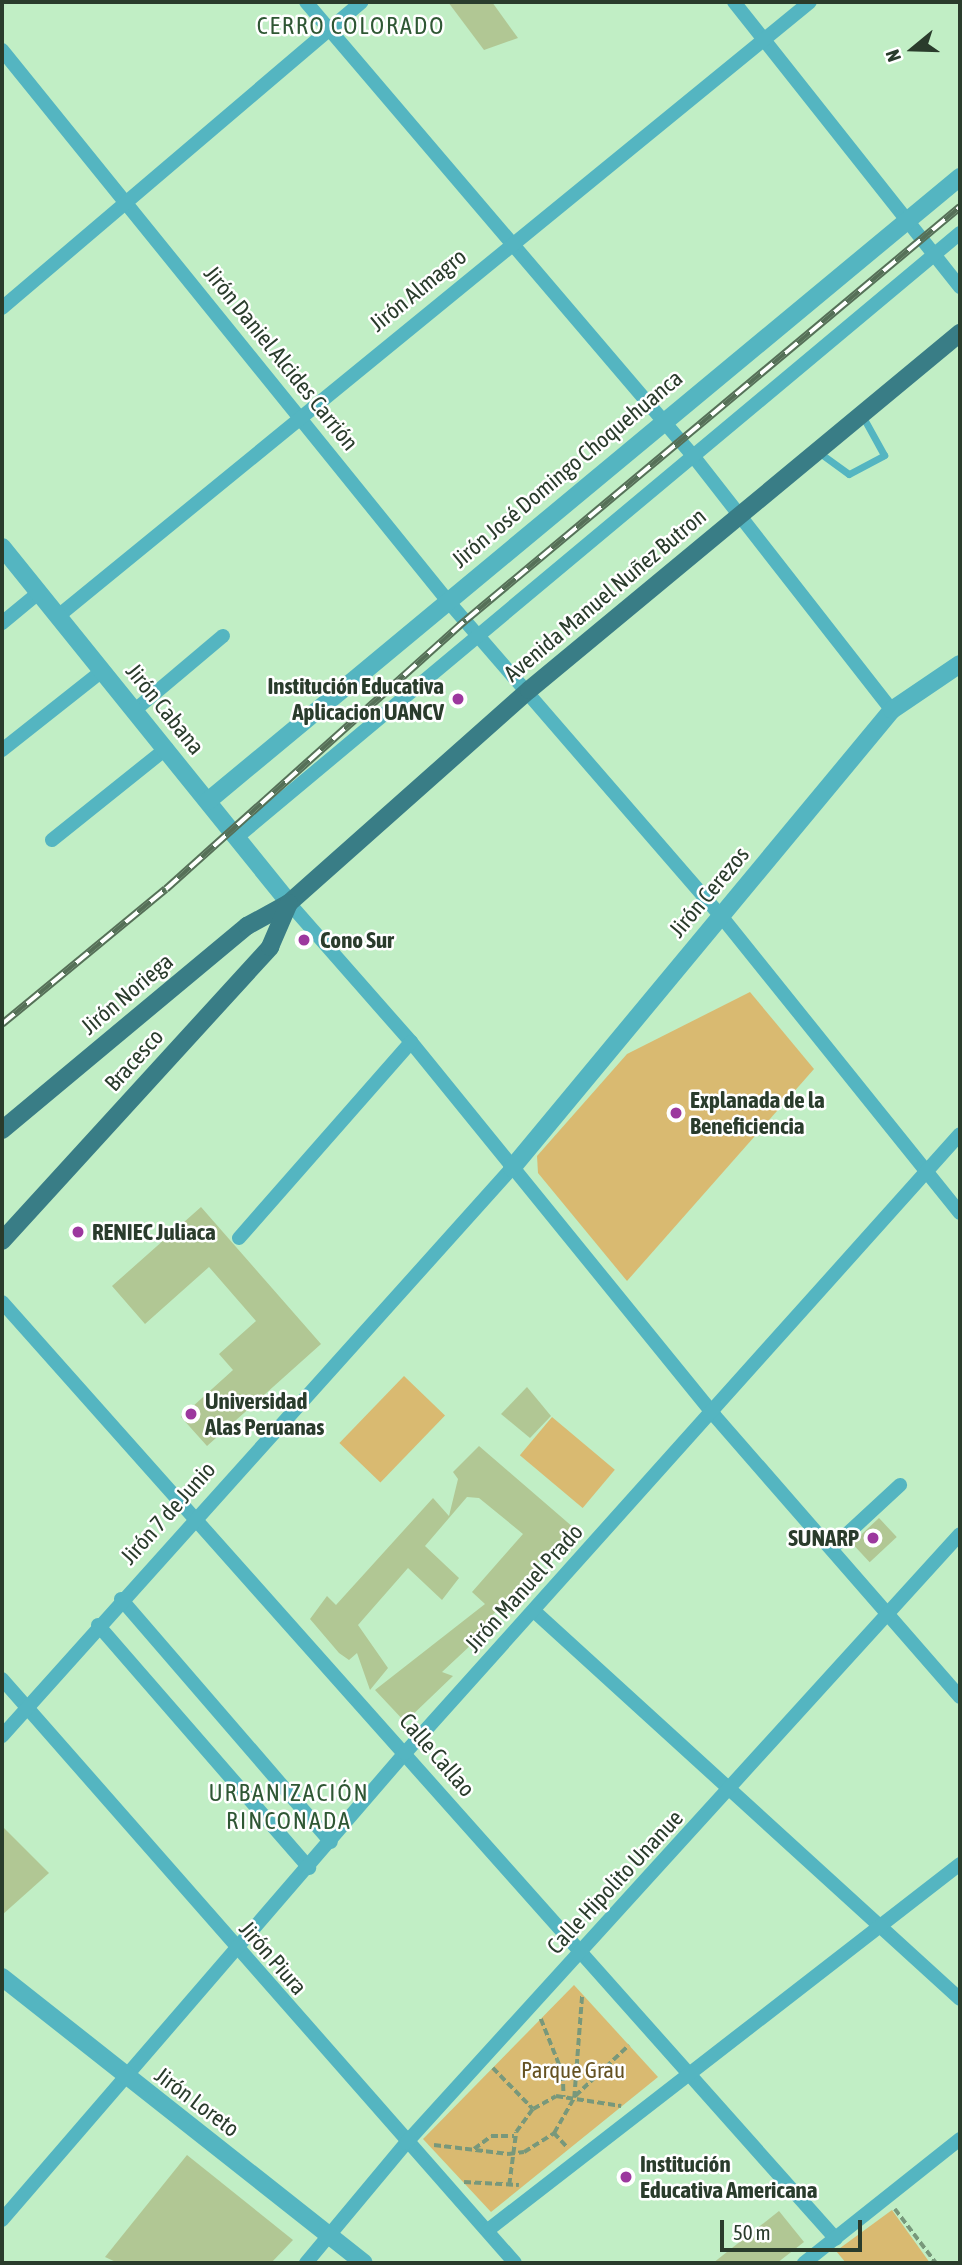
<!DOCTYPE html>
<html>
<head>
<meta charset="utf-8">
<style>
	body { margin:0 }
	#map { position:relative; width:962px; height:2265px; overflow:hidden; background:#c1eec5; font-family:"Asap Condensed",sans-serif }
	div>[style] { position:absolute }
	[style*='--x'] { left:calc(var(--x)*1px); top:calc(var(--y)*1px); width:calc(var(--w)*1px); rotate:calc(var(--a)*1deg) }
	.green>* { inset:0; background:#d9ba71; transform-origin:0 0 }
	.building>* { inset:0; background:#b1c794; transform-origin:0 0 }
	.path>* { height:3.5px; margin-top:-1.75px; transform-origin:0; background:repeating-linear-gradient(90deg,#78987b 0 7px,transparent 0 10.5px) }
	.service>* { height:7px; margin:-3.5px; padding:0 3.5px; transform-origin:3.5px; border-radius:3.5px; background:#54b5c1 }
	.minor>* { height:14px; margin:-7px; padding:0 7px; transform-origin:7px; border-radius:7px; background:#54b5c1 }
	.tertiary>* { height:18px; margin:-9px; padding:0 9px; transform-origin:9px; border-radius:9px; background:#54b5c1 }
	.primary>* { height:18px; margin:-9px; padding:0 9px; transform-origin:9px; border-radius:9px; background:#397d86 }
	.rail>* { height:8px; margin-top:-4px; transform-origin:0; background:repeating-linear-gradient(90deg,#fff 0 16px,#567058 0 32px); box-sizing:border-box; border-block:2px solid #567058 }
	.dots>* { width:19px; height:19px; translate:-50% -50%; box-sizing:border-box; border:4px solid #fff; border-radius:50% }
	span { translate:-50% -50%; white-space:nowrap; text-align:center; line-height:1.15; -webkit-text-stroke:5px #fff; paint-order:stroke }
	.street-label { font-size:23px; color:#2a3c2c }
	.poi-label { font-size:23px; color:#2a3c2c; font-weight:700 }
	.right { translate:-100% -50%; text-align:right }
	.left { translate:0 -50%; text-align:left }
	.park-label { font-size:23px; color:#655222 }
	.neighbourhood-label { font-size:24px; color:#2f5734; letter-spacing:2px }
	.frame { position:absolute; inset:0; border:4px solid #2a3c2c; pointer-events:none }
	.north { position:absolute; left:878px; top:14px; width:70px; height:70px; -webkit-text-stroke:5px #fff; paint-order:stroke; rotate:251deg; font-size:19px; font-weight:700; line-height:28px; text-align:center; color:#2a3c2c }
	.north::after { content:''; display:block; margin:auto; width:24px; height:32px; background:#2a3c2c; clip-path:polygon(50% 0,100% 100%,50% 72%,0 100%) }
	.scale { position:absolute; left:720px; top:2220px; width:142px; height:32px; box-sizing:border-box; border:4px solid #2a3c2c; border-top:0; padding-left:9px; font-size:21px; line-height:24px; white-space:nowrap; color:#2a3c2c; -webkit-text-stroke:5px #fff; paint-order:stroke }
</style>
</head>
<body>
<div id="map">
	<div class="green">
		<i style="clip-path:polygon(750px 992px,814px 1069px,627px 1281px,538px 1173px,537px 1156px,627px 1054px)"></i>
		<i style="left:404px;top:1376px;width:57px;height:93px;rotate:44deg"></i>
		<i style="left:552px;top:1417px;width:82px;height:50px;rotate:40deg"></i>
		<i style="clip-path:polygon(574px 1985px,658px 2077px,491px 2212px,423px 2139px)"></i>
		<i style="clip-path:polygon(892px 2210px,930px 2263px,846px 2263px,836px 2251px)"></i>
	</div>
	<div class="building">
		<i style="clip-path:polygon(448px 2px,492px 2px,518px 38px,484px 50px)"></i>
		<i style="clip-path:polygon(201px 1207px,321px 1344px,207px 1446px,181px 1417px,233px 1370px,219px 1354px,256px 1321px,209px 1267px,145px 1324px,112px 1286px)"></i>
		<i style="clip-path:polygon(527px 1387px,551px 1416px,530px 1438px,501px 1414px)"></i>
		<i style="clip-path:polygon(479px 1446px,581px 1534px,559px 1562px,547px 1553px,483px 1626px,487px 1630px,442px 1672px,453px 1676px,405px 1722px,375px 1690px,485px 1604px,472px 1592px,523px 1534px,479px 1498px,467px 1497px,425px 1546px,459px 1578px,442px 1600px,408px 1568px,358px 1625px,388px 1668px,370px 1690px,357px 1653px,349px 1660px,339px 1653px,310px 1619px,327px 1596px,336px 1605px,433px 1498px,449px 1516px,458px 1479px,453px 1472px)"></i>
		<i style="left:879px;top:1518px;width:26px;height:37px;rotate:47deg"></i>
		<i style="clip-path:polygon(2px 1826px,49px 1873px,2px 1915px)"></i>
		<i style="clip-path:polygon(187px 2155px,293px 2240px,271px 2263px,118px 2263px,105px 2257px)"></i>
		<i style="clip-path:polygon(779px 2211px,804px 2242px,777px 2263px,713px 2263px)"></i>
	</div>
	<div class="path">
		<i style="--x:541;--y:2019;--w:59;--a:68.2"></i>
		<i style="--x:563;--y:2074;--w:23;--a:88"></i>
		<i style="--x:493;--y:2068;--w:57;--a:45.7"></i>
		<i style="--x:575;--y:2096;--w:74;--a:-43.4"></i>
		<i style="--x:554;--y:2133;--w:19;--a:47"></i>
		<i style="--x:434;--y:2145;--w:75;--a:6.9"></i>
		<i style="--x:508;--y:2154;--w:16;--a:-7"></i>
		<i style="--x:524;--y:2152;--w:36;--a:-32"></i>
		<i style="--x:554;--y:2133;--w:40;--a:-60.3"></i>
		<i style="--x:574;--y:2098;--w:105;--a:-85.6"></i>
		<i style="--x:474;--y:2149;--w:21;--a:-37"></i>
		<i style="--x:491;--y:2136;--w:23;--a:0"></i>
		<i style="--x:464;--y:2182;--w:55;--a:3.1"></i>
		<i style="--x:509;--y:2185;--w:53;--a:-82.5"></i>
		<i style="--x:516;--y:2132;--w:29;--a:-54"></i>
		<i style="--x:533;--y:2109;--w:26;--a:-29"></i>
		<i style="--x:556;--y:2096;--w:66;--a:8.7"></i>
		<i style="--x:895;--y:2209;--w:68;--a:52.8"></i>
	</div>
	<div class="service">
		<i style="--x:817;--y:451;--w:39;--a:36"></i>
		<i style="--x:849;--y:474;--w:40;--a:-28"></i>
		<i style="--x:884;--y:455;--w:43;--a:-118.9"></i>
	</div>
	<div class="minor">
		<i style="--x:306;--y:2;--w:598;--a:49.54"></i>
		<i style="--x:694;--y:457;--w:321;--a:52"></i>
		<i style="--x:734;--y:2;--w:364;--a:51.6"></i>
		<i style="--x:2;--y:50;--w:707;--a:51.02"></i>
		<i style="--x:447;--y:600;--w:418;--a:49.1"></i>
		<i style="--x:721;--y:916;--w:381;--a:51.2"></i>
		<i style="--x:2;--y:308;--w:472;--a:-40.4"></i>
		<i style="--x:57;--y:617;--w:972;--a:-39.24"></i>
		<i style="--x:2;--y:623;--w:45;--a:-39.6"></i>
		<i style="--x:135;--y:710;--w:115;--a:-40.1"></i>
		<i style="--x:2;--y:750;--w:127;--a:-38.3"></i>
		<i style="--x:236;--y:838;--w:944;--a:-39.88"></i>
		<i style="--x:52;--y:840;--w:147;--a:-38.7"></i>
		<i style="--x:289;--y:903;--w:185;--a:48.7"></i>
		<i style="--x:411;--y:1042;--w:481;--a:50.9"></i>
		<i style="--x:714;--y:1415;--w:374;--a:48.9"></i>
		<i style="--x:239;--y:1238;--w:261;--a:-48.7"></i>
		<i style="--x:2;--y:1302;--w:1254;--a:48.33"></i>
		<i style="--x:834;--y:1546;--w:90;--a:-42.7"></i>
		<i style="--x:121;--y:1599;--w:321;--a:49.2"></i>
		<i style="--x:534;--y:1611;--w:576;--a:42.33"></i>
		<i style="--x:98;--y:1625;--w:322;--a:49"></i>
		<i style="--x:2;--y:1679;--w:777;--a:48.7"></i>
		<i style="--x:2;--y:1736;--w:763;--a:-48.08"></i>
		<i style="--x:2;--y:2220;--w:617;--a:-49.21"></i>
		<i style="--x:405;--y:1753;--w:831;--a:-48.12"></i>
		<i style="--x:488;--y:2230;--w:597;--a:-37.79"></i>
		<i style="--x:306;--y:2263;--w:156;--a:-50.2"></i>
		<i style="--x:406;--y:2143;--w:823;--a:-47.71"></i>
		<i style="--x:804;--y:2263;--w:199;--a:-38.5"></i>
	</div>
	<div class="tertiary">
		<i style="--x:2;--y:547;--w:457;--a:51.1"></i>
		<i style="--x:208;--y:801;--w:977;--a:-39.69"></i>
		<i style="--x:512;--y:1168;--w:595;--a:-50.32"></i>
		<i style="--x:892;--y:710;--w:82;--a:-34.1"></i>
		<i style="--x:2;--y:1977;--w:461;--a:38.3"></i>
	</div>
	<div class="primary">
		<i style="--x:2;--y:1130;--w:319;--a:-39.8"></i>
		<i style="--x:247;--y:926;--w:48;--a:-28.7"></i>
		<i style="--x:289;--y:903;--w:321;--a:-41.6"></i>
		<i style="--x:529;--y:690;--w:560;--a:-39.64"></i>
		<i style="--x:2;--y:1241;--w:398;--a:-47.6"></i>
		<i style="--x:270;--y:947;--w:48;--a:-66.6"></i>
	</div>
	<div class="rail">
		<i style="--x:2;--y:1024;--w:212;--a:-39.5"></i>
		<i style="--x:166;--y:889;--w:403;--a:-41.9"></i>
		<i style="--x:466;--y:620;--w:644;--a:-39.9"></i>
	</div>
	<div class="dots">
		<i style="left:458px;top:699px;background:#9c389e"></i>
		<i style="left:304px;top:940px;background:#9c389e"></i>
		<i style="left:676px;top:1113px;background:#9c389e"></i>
		<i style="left:78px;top:1232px;background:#9c389e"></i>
		<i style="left:191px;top:1414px;background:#9c389e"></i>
		<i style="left:873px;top:1538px;background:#9c389e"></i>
		<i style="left:626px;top:2177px;background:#9c389e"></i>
	</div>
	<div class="street-label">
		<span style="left:418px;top:290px;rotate:-39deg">Jirón Almagro</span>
		<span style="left:281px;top:358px;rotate:51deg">Jirón Daniel Alcides Carrión</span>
		<span style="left:567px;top:469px;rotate:-40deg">Jirón José Domingo Choquehuanca</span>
		<span style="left:605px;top:595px;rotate:-40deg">Avenida Manuel Nuñez Butron</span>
		<span style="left:165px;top:709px;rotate:51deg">Jirón Cabana</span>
		<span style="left:709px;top:892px;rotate:-50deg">Jirón Cerezos</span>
		<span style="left:127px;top:994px;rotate:-40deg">Jirón Noriega</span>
		<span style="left:134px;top:1060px;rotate:-48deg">Bracesco</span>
		<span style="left:168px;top:1513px;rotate:-48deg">Jirón 7 de Junio</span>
		<span style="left:524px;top:1588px;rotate:-48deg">Jirón Manuel Prado</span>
		<span style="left:437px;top:1755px;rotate:49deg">Calle Callao</span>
		<span style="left:615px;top:1882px;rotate:-47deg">Calle Hipolito Unanue</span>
		<span style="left:273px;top:1958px;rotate:49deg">Jirón Piura</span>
		<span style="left:197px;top:2102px;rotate:37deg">Jirón Loreto</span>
	</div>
	<div class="poi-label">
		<span class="right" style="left:444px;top:699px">Institución Educativa<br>Aplicacion UANCV</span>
		<span class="left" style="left:320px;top:940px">Cono Sur</span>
		<span class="left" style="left:690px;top:1113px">Explanada de la<br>Beneficiencia</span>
		<span class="left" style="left:92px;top:1232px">RENIEC Juliaca</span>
		<span class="left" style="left:205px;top:1414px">Universidad<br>Alas Peruanas</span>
		<span class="right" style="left:859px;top:1538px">SUNARP</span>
		<span class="left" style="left:640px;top:2177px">Institución<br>Educativa Americana</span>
	</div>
	<div class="park-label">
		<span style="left:573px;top:2070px">Parque Grau</span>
	</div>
	<div class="neighbourhood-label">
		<span style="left:351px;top:26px">CERRO COLORADO</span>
		<span style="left:289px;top:1807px">URBANIZACIÓN<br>RINCONADA</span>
	</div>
	<div class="frame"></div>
	<div class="north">N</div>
	<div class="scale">50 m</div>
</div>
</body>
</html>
